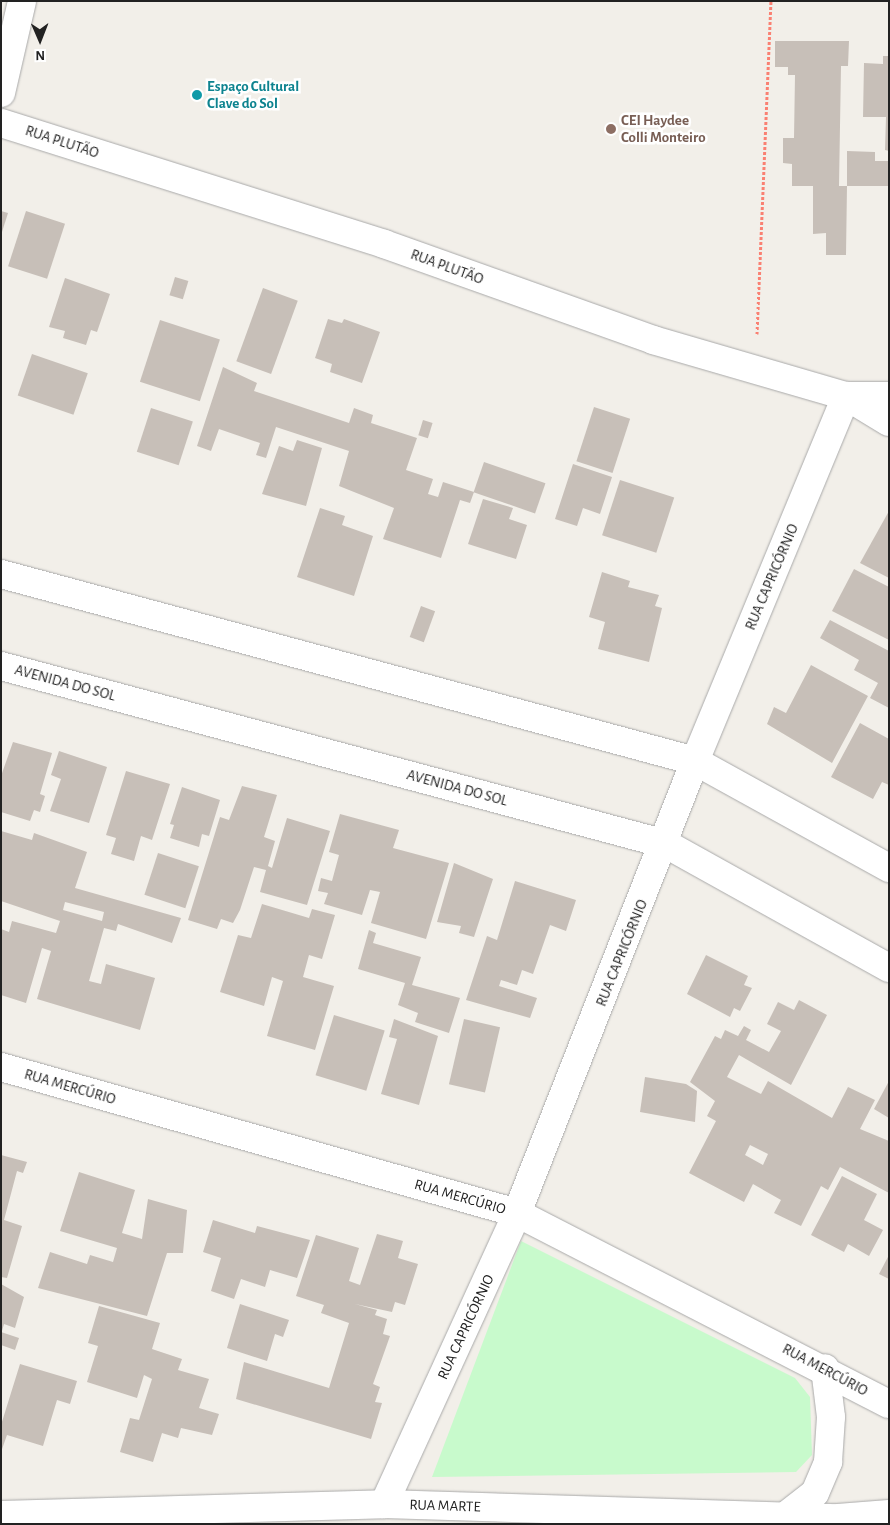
<!DOCTYPE html>
<html>
<head>
<meta charset="utf-8">
<style>
	body { margin:0 }
	#map { position:relative; width:890px; height:1525px; overflow:hidden; background:#f2efe9; font-family:"Alegreya Sans",sans-serif }
	div>[style] { position:absolute }
	[style*='--x'] { left:calc(var(--x)*1px); top:calc(var(--y)*1px); width:calc(var(--w)*1px); rotate:calc(var(--a)*1deg) }
	.park>* { inset:0; background:#c8facc }
	.building>* { inset:0; background:#c7bfb8; transform-origin:0 0 }
	.path>* { height:3px; margin-top:-1.5px; transform-origin:0; background:repeating-linear-gradient(90deg,#fa8072 0 2.5px,transparent 0 5px) }
	.roads { filter:drop-shadow(0 0 1px #a9a9a9) drop-shadow(0 0 1px #a9a9a9) }
	.minor>* { height:28px; margin:-14px; padding:0 14px; transform-origin:14px; border-radius:14px; background:#fff }
	.dots>* { width:14px; height:14px; translate:-50% -50%; box-sizing:border-box; border:2px solid #fff; border-radius:50% }
	span { translate:-50% -50%; white-space:nowrap; text-align:center; line-height:1.15; -webkit-text-stroke:5px #fff; paint-order:stroke }
	.culture-label { font-size:15px; color:#0d838f; font-weight:700 }
	.left { translate:0 -50%; text-align:left }
	.education-label { font-size:15px; color:#785e54; font-weight:700 }
	.street-label { font-size:15px; color:#222 }
	.frame { position:absolute; inset:0; border:2px solid #222; pointer-events:none }
	.north { position:absolute; left:15px; top:15px; width:50px; height:50px; -webkit-text-stroke:4px #fff; paint-order:stroke; rotate:179deg; font-size:14px; font-weight:700; line-height:20px; text-align:center; color:#222 }
	.north::after { content:''; display:block; margin:auto; width:18px; height:22px; background:#222; clip-path:polygon(50% 0,100% 100%,50% 72%,0 100%) }
</style>
</head>
<body>
<div id="map">
	<div class="park">
		<i style="clip-path:polygon(521px 1241px,795px 1378px,810px 1397px,812px 1455px,796px 1472px,432px 1477px)"></i>
	</div>
	<div class="building">
		<i style="clip-path:polygon(775px 41px,849px 41px,848px 66px,841px 66px,839px 186px,847px 186px,847px 151px,875px 152px,875px 161px,889px 161px,889px 186px,847px 186px,846px 255px,826px 255px,826px 233px,813px 234px,813px 186px,792px 186px,792px 164px,783px 163px,783px 138px,794px 138px,795px 75px,788px 75px,788px 67px,775px 67px)"></i>
		<i style="clip-path:polygon(883px 56px,889px 56px,889px 151px,885px 150px,886px 117px,863px 117px,864px 63px,883px 64px)"></i>
		<i style="clip-path:polygon(1px 211px,8px 213px,2px 232px,1px 232px)"></i>
		<i style="left:26px;top:211px;width:41px;height:58px;rotate:18deg"></i>
		<i style="left:175px;top:277px;width:14px;height:19px;rotate:17deg"></i>
		<i style="clip-path:polygon(65px 278px,110px 294px,97px 332px,91px 330px,86px 345px,63px 338px,65px 331px,49px 327px)"></i>
		<i style="left:263px;top:288px;width:37px;height:78px;rotate:20deg"></i>
		<i style="clip-path:polygon(328px 319px,342px 323px,344px 319px,380px 332px,362px 383px,330px 372px,332px 364px,315px 358px)"></i>
		<i style="left:160px;top:320px;width:63px;height:65px;rotate:18deg"></i>
		<i style="left:32px;top:354px;width:59px;height:44px;rotate:19deg"></i>
		<i style="clip-path:polygon(223px 367px,257px 383px,254px 391px,349px 423px,354px 408px,373px 415px,371px 423px,417px 438px,406px 470px,433px 479px,428px 494px,438px 497px,443px 482px,474px 492px,470px 503px,460px 500px,441px 558px,383px 539px,394px 508px,339px 486px,349px 451px,276px 427px,266px 458px,256px 455px,260px 443px,219px 429px,211px 451px,197px 446px)"></i>
		<i style="left:594px;top:407px;width:38px;height:57px;rotate:18deg"></i>
		<i style="left:151px;top:408px;width:44px;height:46px;rotate:18deg"></i>
		<i style="left:423px;top:420px;width:10px;height:16px;rotate:17deg"></i>
		<i style="clip-path:polygon(297px 440px,322px 448px,306px 506px,262px 494px,279px 446px,293px 451px)"></i>
		<i style="left:484px;top:462px;width:65px;height:32px;rotate:19deg"></i>
		<i style="clip-path:polygon(573px 464px,612px 477px,600px 514px,583px 508px,577px 526px,555px 519px)"></i>
		<i style="left:620px;top:480px;width:57px;height:58px;rotate:18deg"></i>
		<i style="clip-path:polygon(483px 499px,513px 508px,509px 519px,527px 525px,516px 559px,468px 544px)"></i>
		<i style="clip-path:polygon(320px 508px,345px 516px,342px 525px,373px 536px,354px 596px,297px 577px)"></i>
		<i style="clip-path:polygon(889px 511px,889px 578px,860px 563px)"></i>
		<i style="clip-path:polygon(854px 569px,889px 587px,889px 640px,832px 611px)"></i>
		<i style="clip-path:polygon(602px 572px,630px 581px,628px 587px,659px 595px,655px 606px,662px 608px,649px 662px,598px 649px,605px 622px,589px 617px)"></i>
		<i style="left:421px;top:606px;width:15px;height:33px;rotate:20deg"></i>
		<i style="clip-path:polygon(830px 620px,889px 651px,889px 708px,870px 698px,878px 683px,854px 670px,859px 660px,820px 638px)"></i>
		<i style="clip-path:polygon(811px 665px,868px 696px,832px 763px,767px 724px,774px 707px,786px 713px)"></i>
		<i style="clip-path:polygon(860px 723px,889px 739px,889px 785px,882px 782px,873px 799px,831px 777px)"></i>
		<i style="clip-path:polygon(13px 742px,52px 753px,40px 794px,45px 796px,40px 812px,34px 810px,30px 821px,1px 812px,1px 776px)"></i>
		<i style="clip-path:polygon(59px 751px,107px 767px,89px 823px,50px 811px,61px 779px,51px 775px)"></i>
		<i style="clip-path:polygon(126px 771px,170px 784px,152px 840px,141px 836px,134px 861px,111px 854px,116px 838px,106px 835px)"></i>
		<i style="clip-path:polygon(242px 786px,277px 795px,264px 837px,275px 841px,268px 866px,272px 868px,287px 818px,330px 831px,307px 905px,260px 892px,266px 870px,254px 867px,240px 910px,233px 923px,221px 919px,217px 929px,188px 920px,220px 817px,229px 820px)"></i>
		<i style="clip-path:polygon(182px 787px,220px 800px,209px 836px,202px 834px,199px 847px,170px 838px,174px 825px,170px 824px)"></i>
		<i style="clip-path:polygon(340px 814px,399px 830px,393px 848px,449px 863px,426px 939px,371px 923px,380px 892px,370px 890px,362px 915px,324px 904px,328px 893px,318px 891px,321px 878px,332px 881px,339px 855px,329px 852px)"></i>
		<i style="clip-path:polygon(evenodd,1px 831px,32px 840px,34px 833px,87px 852px,75px 888px,181px 918px,172px 943px,118px 924px,116px 931px,104px 928px,89px 981px,101px 984px,106px 964px,155px 978px,140px 1030px,37px 999px,51px 951px,42px 948px,26px 1003px,1px 995px,1px 929px,9px 932px,12px 921px,56px 933px,60px 921px,1px 901px,1px 831px,65px 902px,104px 912px,102px 921px,63px 910px,65px 902px)"></i>
		<i style="left:158px;top:853px;width:43px;height:44px;rotate:18deg"></i>
		<i style="clip-path:polygon(454px 863px,493px 879px,474px 937px,459px 933px,461px 926px,437px 922px)"></i>
		<i style="clip-path:polygon(515px 881px,576px 900px,566px 931px,550px 925px,533px 974px,522px 970px,517px 985px,501px 980px,499px 986px,537px 998px,530px 1018px,466px 1000px,487px 936px,497px 940px)"></i>
		<i style="clip-path:polygon(262px 904px,309px 918px,312px 909px,335px 915px,322px 959px,309px 955px,303px 977px,334px 986px,315px 1050px,267px 1036px,283px 981px,272px 977px,264px 1006px,220px 992px,238px 935px,251px 938px)"></i>
		<i style="clip-path:polygon(369px 930px,376px 933px,373px 943px,421px 957px,412px 985px,460px 998px,449px 1033px,415px 1022px,418px 1013px,398px 1005px,405px 983px,358px 969px)"></i>
		<i style="clip-path:polygon(706px 955px,748px 976px,744px 985px,752px 988px,740px 1011px,734px 1008px,730px 1017px,687px 994px)"></i>
		<i style="clip-path:polygon(evenodd,799px 1000px,827px 1015px,791px 1085px,739px 1055px,727px 1077px,761px 1094px,768px 1081px,832px 1118px,848px 1087px,875px 1100px,860px 1129px,889px 1141px,889px 1193px,840px 1167px,828px 1190px,821px 1186px,801px 1226px,774px 1213px,781px 1200px,753px 1184px,744px 1202px,689px 1173px,716px 1121px,707px 1116px,715px 1101px,690px 1082px,715px 1036px,721px 1039px,725px 1030px,738px 1036px,744px 1026px,751px 1030px,746px 1040px,769px 1052px,781px 1031px,767px 1024px,778px 1002px,794px 1010px,799px 1000px,750px 1145px,768px 1154px,763px 1165px,745px 1155px,750px 1145px)"></i>
		<i style="left:334px;top:1015px;width:53px;height:63px;rotate:17deg"></i>
		<i style="clip-path:polygon(394px 1019px,438px 1036px,419px 1105px,381px 1094px,397px 1039px,389px 1037px)"></i>
		<i style="left:464px;top:1019px;width:37px;height:67px;rotate:13deg"></i>
		<i style="clip-path:polygon(645px 1077px,686px 1084px,697px 1091px,695px 1122px,640px 1112px)"></i>
		<i style="clip-path:polygon(889px 1081px,889px 1118px,874px 1109px)"></i>
		<i style="clip-path:polygon(1px 1155px,27px 1162px,23px 1173px,17px 1171px,4px 1220px,22px 1226px,7px 1278px,1px 1277px)"></i>
		<i style="clip-path:polygon(79px 1172px,135px 1190px,122px 1233px,142px 1239px,148px 1199px,187px 1210px,183px 1253px,167px 1253px,147px 1316px,38px 1288px,50px 1252px,87px 1264px,90px 1255px,113px 1262px,117px 1248px,60px 1231px)"></i>
		<i style="clip-path:polygon(842px 1176px,877px 1194px,864px 1220px,883px 1230px,869px 1256px,848px 1244px,844px 1252px,811px 1235px)"></i>
		<i style="clip-path:polygon(213px 1220px,255px 1233px,257px 1226px,310px 1240px,297px 1278px,270px 1270px,265px 1287px,241px 1279px,234px 1299px,211px 1291px,221px 1258px,203px 1252px)"></i>
		<i style="clip-path:polygon(377px 1234px,403px 1241px,398px 1258px,418px 1264px,405px 1305px,395px 1302px,392px 1312px,355px 1304px,377px 1310px,375px 1315px,387px 1319px,383px 1334px,390px 1336px,373px 1384px,380px 1387px,375px 1402px,382px 1403px,371px 1439px,236px 1399px,244px 1362px,329px 1388px,349px 1323px,321px 1313px,324px 1305px,296px 1296px,316px 1235px,359px 1248px,349px 1281px,360px 1285px)"></i>
		<i style="clip-path:polygon(889px 1255px,889px 1279px,879px 1274px)"></i>
		<i style="clip-path:polygon(1px 1284px,24px 1297px,15px 1328px,4px 1324px,2px 1331px)"></i>
		<i style="clip-path:polygon(240px 1304px,289px 1320px,283px 1337px,275px 1334px,267px 1361px,227px 1348px)"></i>
		<i style="clip-path:polygon(99px 1306px,160px 1323px,152px 1349px,182px 1359px,178px 1370px,209px 1379px,199px 1408px,219px 1414px,212px 1435px,181px 1428px,178px 1438px,162px 1433px,153px 1462px,120px 1452px,130px 1418px,139px 1420px,152px 1379px,144px 1375px,137px 1398px,87px 1382px,98px 1346px,88px 1343px)"></i>
		<i style="clip-path:polygon(1px 1332px,19px 1338px,15px 1350px,1px 1345px)"></i>
		<i style="clip-path:polygon(20px 1364px,77px 1381px,70px 1404px,57px 1400px,43px 1446px,7px 1435px,1px 1452px,1px 1425px)"></i>
	</div>
	<div class="path">
		<i style="--x:757;--y:334;--w:333;--a:-87.6"></i>
	</div>
	<div class="roads">
		<div class="minor">
			<i style="--x:1;--y:93;--w:94;--a:-77.1"></i>
			<i style="--x:1;--y:123;--w:402;--a:17.5"></i>
			<i style="--x:384;--y:244;--w:286;--a:19.6"></i>
			<i style="--x:653;--y:340;--w:201;--a:16.2"></i>
			<i style="--x:846;--y:396;--w:50;--a:31.2"></i>
			<i style="--x:1;--y:574;--w:719;--a:15.08"></i>
			<i style="--x:695;--y:761;--w:222;--a:28.9"></i>
			<i style="--x:1;--y:666;--w:688;--a:14.99"></i>
			<i style="--x:666;--y:844;--w:255;--a:29.1"></i>
			<i style="--x:1;--y:1067;--w:536;--a:15.8"></i>
			<i style="--x:517;--y:1213;--w:418;--a:27.2"></i>
			<i style="--x:384;--y:1504;--w:320;--a:-65.4"></i>
			<i style="--x:517;--y:1213;--w:486;--a:-68.5"></i>
			<i style="--x:695;--y:761;--w:395;--a:-67.5"></i>
			<i style="--x:846;--y:396;--w:43;--a:0"></i>
			<i style="--x:1;--y:1515;--w:383;--a:-1.6"></i>
			<i style="--x:384;--y:1504;--w:454;--a:1.8"></i>
			<i style="--x:838;--y:1518;--w:51;--a:-4.5"></i>
			<i style="--x:784;--y:1517;--w:39;--a:-38"></i>
			<i style="--x:815;--y:1493;--w:34;--a:-67"></i>
			<i style="--x:828;--y:1462;--w:45;--a:-86.2"></i>
			<i style="--x:831;--y:1417;--w:49;--a:-97"></i>
		</div>
	</div>
	<div class="dots">
		<i style="left:197px;top:95px;background:#0f9aa8"></i>
		<i style="left:611px;top:129px;background:#8d6e63"></i>
	</div>
	<div class="culture-label">
		<span class="left" style="left:207px;top:95px">Espaço Cultural<br>Clave do Sol</span>
	</div>
	<div class="education-label">
		<span class="left" style="left:621px;top:129px">CEI Haydee<br>Colli Monteiro</span>
	</div>
	<div class="street-label">
		<span style="left:62px;top:142px;rotate:18deg">RUA PLUTÃO</span>
		<span style="left:447px;top:267px;rotate:20deg">RUA PLUTÃO</span>
		<span style="left:772px;top:577px;rotate:-67deg">RUA CAPRICÓRNIO</span>
		<span style="left:65px;top:683px;rotate:15deg">AVENIDA DO SOL</span>
		<span style="left:457px;top:788px;rotate:15deg">AVENIDA DO SOL</span>
		<span style="left:622px;top:953px;rotate:-68deg">RUA CAPRICÓRNIO</span>
		<span style="left:70px;top:1087px;rotate:16deg">RUA MERCÚRIO</span>
		<span style="left:460px;top:1197px;rotate:16deg">RUA MERCÚRIO</span>
		<span style="left:466px;top:1327px;rotate:-65deg">RUA CAPRICÓRNIO</span>
		<span style="left:825px;top:1370px;rotate:28deg">RUA MERCÚRIO</span>
		<span style="left:445px;top:1506px;rotate:2deg">RUA MARTE</span>
	</div>
	<div class="frame"></div>
	<div class="north">N</div>
</div>
</body>
</html>
